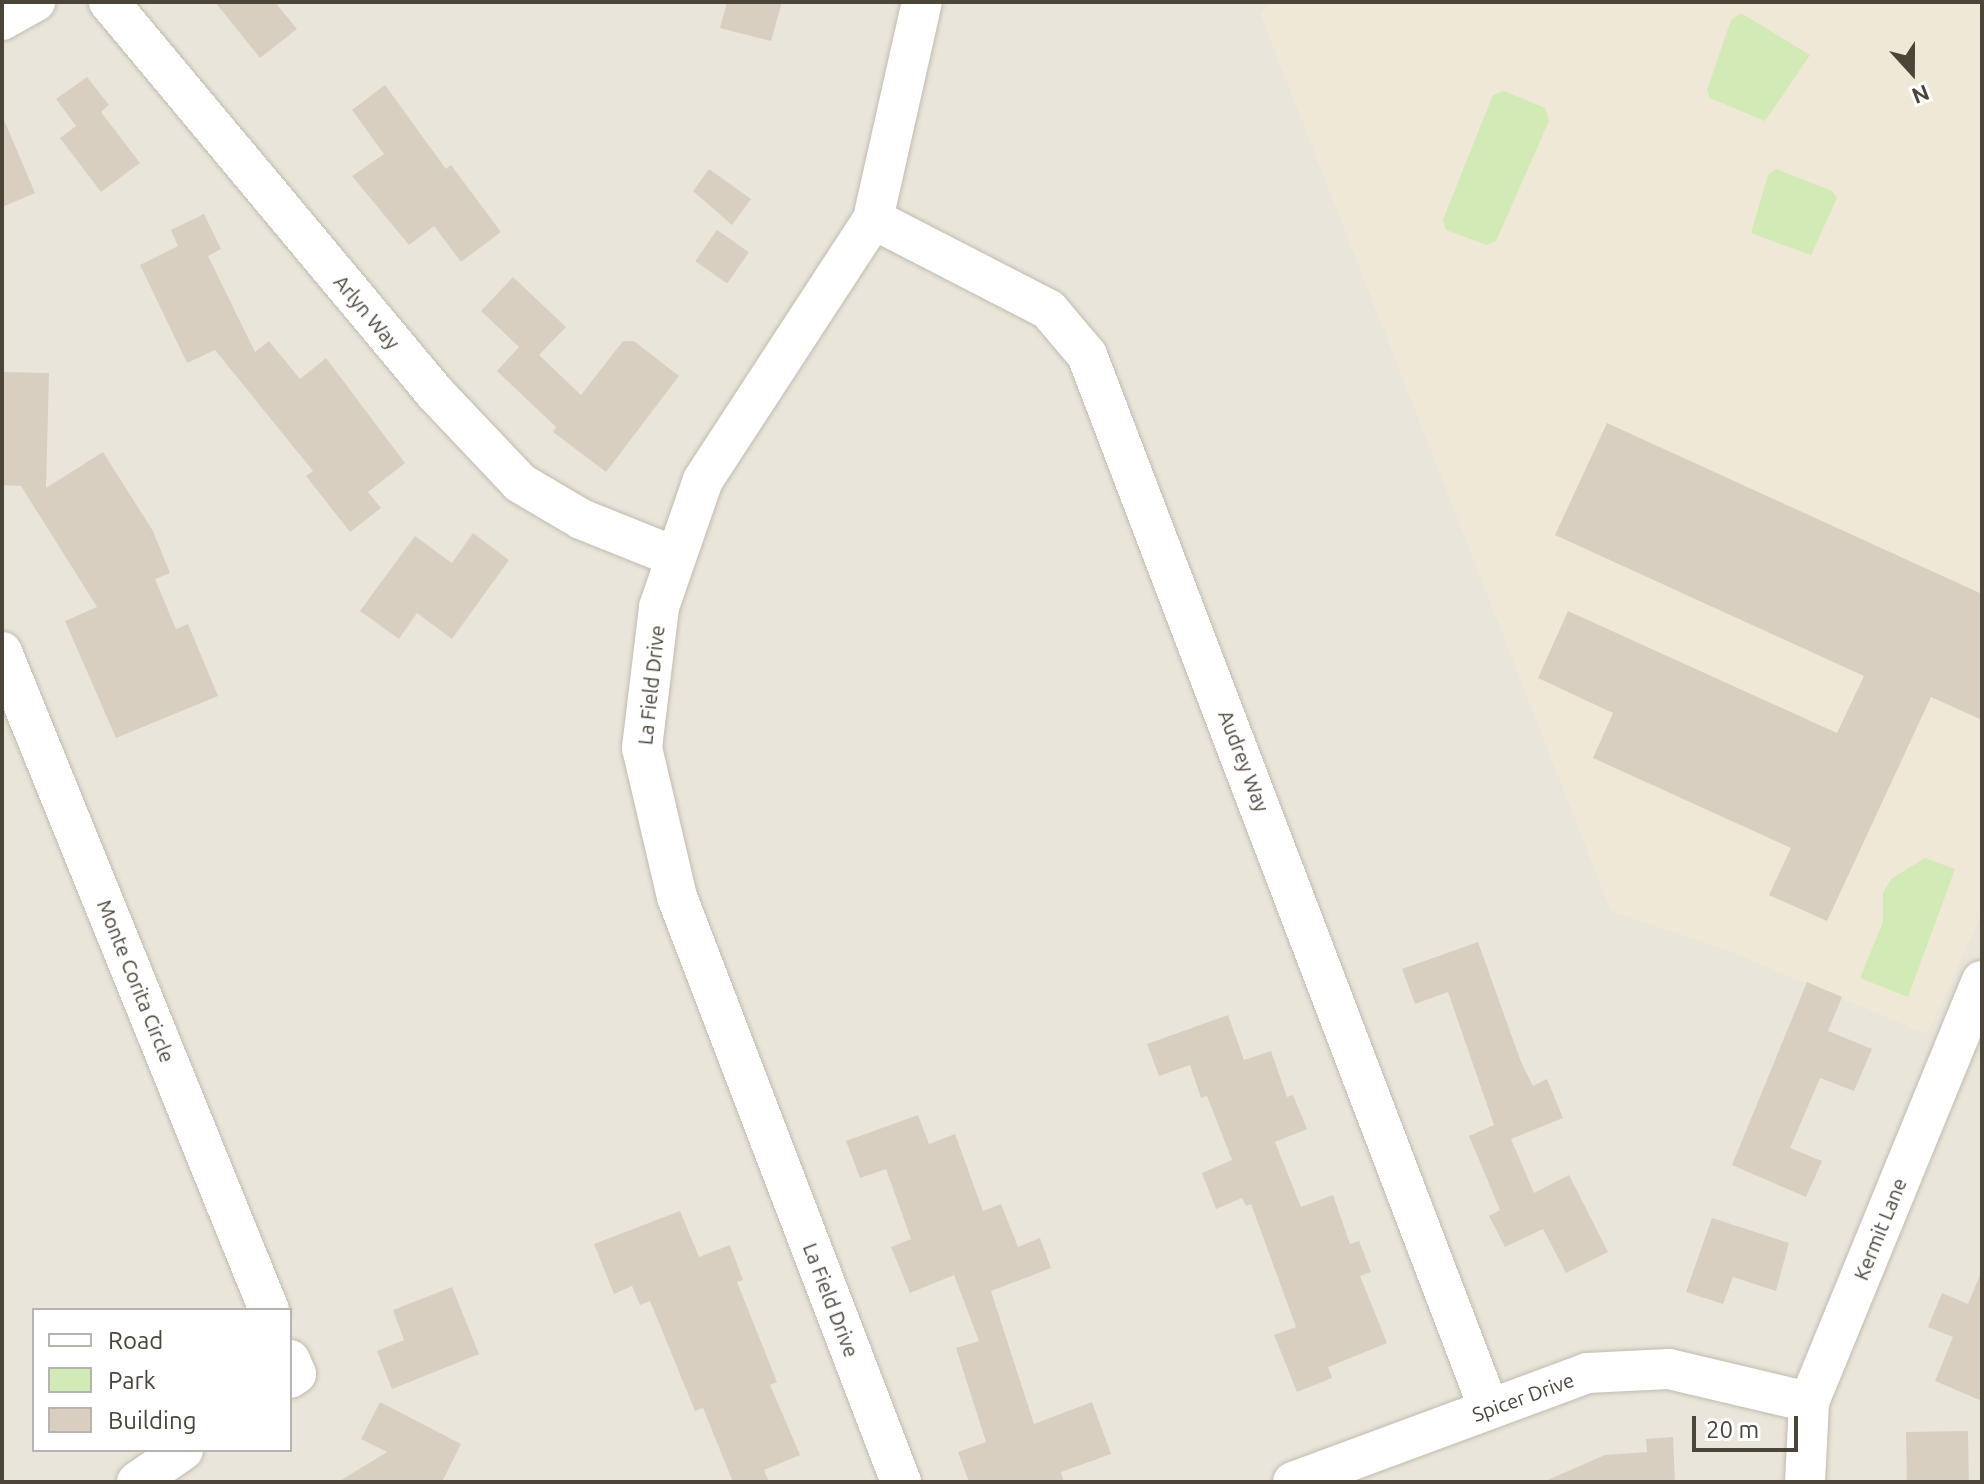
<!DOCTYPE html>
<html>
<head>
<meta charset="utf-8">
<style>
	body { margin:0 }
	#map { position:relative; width:1984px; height:1484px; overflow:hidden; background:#f6f3ec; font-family:Ubuntu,sans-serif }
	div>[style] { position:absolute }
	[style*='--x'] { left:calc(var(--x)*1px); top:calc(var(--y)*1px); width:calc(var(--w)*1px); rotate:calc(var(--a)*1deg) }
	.residential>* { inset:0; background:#eae5da }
	.education>* { inset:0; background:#efe8d6 }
	.green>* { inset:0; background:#d2eab5 }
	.building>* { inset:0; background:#d8cfc1; transform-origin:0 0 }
	.roads { filter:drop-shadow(0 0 2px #c2bbae) drop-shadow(0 0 2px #c2bbae) }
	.minor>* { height:40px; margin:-20px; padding:0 20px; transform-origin:20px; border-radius:20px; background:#fff }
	span { translate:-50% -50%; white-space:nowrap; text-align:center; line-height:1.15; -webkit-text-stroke:7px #fff; paint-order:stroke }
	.street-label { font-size:20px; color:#4b4439 }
	.frame { position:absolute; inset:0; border:4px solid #4b4439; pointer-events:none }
	.legend { position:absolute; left:32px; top:1308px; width:260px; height:144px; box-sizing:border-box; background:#fff; border:2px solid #b7b4b0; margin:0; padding:10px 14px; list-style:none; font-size:24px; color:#4b4439 }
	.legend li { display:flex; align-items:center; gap:16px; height:40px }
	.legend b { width:40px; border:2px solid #b7b4b0 }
	.north { position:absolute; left:1872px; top:32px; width:80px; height:80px; -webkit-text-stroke:6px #fff; paint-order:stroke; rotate:159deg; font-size:22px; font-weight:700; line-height:32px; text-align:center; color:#4b4439 }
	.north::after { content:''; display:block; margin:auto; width:28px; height:36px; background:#4b4439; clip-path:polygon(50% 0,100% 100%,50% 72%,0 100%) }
	.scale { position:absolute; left:1692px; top:1416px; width:106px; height:36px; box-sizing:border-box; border:4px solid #4b4439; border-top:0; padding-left:10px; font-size:24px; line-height:28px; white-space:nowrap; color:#4b4439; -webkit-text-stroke:6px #fff; paint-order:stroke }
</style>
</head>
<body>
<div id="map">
	<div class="residential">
		<i style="clip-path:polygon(evenodd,2px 2px,1982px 2px,1982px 1482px,2px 1482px,2px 2px,34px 1310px,290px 1310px,290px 1450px,34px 1450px,34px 1310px)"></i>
	</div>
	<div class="education">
		<i style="clip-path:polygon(1270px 2px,1982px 2px,1982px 913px,1927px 1034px,1732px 952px,1611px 911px,1260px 13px)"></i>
	</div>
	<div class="green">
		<i style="clip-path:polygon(1741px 13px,1810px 55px,1765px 121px,1710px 98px,1707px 90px,1731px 20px)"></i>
		<i style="clip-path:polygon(1504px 91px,1545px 108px,1549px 121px,1496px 241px,1487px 245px,1446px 230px,1443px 220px,1493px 95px)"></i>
		<i style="clip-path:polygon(1776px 169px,1832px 191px,1837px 198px,1811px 255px,1751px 233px,1768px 175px)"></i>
		<i style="clip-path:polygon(1925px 858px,1955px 869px,1908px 997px,1860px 978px,1883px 922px,1883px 893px,1891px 879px)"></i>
	</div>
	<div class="building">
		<i style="clip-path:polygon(215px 2px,275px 2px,297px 29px,260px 58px)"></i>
		<i style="clip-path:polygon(727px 2px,782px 2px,771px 41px,720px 28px)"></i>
		<i style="clip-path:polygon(87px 77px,109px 105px,101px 112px,140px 163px,101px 192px,60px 138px,76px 126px,56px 99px)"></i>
		<i style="clip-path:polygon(385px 85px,446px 169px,451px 165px,501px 232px,461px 262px,434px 226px,409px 245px,352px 176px,384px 154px,352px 110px)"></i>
		<i style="clip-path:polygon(2px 115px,35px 193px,2px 207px)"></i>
		<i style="clip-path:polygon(709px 169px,751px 199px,732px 225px,693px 191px)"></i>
		<i style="clip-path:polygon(204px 214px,221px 249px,208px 256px,255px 352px,269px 341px,300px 379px,326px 358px,405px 463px,368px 492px,381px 508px,350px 532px,306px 476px,313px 471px,215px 350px,187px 363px,140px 265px,178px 246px,171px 230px)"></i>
		<i style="left:717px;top:230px;width:39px;height:38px;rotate:35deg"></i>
		<i style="clip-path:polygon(513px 277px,566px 327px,539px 355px,581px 395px,623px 341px,634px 341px,679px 376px,606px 472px,553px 432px,556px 427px,497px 371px,519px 347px,481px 311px)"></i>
		<i style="clip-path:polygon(4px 372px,49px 373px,46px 488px,103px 452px,153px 531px,170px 573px,155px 579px,176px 629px,188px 624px,218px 696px,116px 738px,65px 621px,97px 607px,21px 486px,2px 485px)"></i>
		<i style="clip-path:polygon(1607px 423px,1982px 594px,1982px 720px,1931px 697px,1827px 921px,1769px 895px,1791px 848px,1593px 758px,1613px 713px,1538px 678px,1568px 611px,1837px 733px,1864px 676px,1555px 535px)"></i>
		<i style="clip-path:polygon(473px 533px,509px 560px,452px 639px,417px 613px,399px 639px,360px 611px,415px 536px,452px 563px)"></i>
		<i style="clip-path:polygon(1478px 942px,1521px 1062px,1533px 1086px,1547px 1079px,1563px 1118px,1511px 1139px,1534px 1193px,1569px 1175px,1608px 1252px,1566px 1273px,1543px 1229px,1505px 1247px,1489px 1216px,1500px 1210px,1469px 1136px,1494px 1125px,1448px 992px,1415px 1004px,1402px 969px)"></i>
		<i style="clip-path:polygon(1807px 982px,1842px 997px,1828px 1031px,1872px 1049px,1854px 1091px,1820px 1078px,1790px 1148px,1822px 1161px,1806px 1197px,1732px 1165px)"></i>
		<i style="clip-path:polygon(1228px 1015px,1244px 1060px,1271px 1051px,1287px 1097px,1293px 1095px,1307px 1129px,1275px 1142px,1301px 1207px,1333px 1195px,1350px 1244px,1359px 1241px,1371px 1272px,1360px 1276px,1387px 1343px,1328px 1367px,1332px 1378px,1297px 1392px,1274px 1335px,1296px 1327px,1251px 1204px,1246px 1206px,1242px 1198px,1216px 1209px,1202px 1173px,1232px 1160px,1207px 1096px,1201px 1098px,1190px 1065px,1159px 1076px,1147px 1044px)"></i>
		<i style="clip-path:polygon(918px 1115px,929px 1144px,955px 1134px,983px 1211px,1001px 1204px,1018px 1247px,1040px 1238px,1051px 1268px,991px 1291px,1034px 1424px,1092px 1402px,1111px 1454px,1061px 1472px,1064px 1482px,969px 1482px,958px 1452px,986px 1442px,956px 1348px,979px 1341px,954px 1275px,910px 1293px,891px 1247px,911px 1239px,886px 1169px,860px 1178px,846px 1141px)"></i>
		<i style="clip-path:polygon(680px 1211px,699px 1257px,730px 1245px,743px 1280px,737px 1282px,777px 1382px,770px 1385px,800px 1455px,764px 1470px,769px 1482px,733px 1482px,703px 1408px,695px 1411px,650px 1301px,640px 1305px,632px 1286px,614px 1294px,594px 1244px)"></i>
		<i style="clip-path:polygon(1712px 1218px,1789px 1243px,1776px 1291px,1733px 1277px,1723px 1304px,1686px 1292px)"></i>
		<i style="clip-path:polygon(1982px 1270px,1982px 1401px,1935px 1381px,1953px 1337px,1928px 1327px,1942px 1293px,1968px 1304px)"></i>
		<i style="clip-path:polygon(452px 1287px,479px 1354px,392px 1389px,377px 1351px,404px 1340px,393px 1310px)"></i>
		<i style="clip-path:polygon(380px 1402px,461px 1444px,442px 1482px,338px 1482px,387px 1452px,361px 1439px)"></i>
		<i style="left:1968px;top:1431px;width:51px;height:62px;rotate:89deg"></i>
		<i style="clip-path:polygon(1673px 1437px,1675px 1482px,1543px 1482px,1605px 1455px,1647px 1452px,1646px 1439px)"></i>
	</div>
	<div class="roads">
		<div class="minor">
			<i style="--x:109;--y:2;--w:509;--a:50.18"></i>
			<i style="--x:435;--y:393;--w:124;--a:46.6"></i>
			<i style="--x:520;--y:483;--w:71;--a:30.5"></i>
			<i style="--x:581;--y:519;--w:102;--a:21.8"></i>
			<i style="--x:2;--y:20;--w:38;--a:-29"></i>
			<i style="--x:873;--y:219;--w:198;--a:27.3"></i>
			<i style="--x:1049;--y:310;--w:59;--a:49.8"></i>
			<i style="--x:1087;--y:355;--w:1128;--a:69.12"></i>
			<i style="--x:2;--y:652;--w:710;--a:67.91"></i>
			<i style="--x:290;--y:1360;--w:15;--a:67"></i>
			<i style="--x:296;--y:1374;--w:7;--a:146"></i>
			<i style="--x:137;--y:1482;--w:56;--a:-34.8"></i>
			<i style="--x:901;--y:1482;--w:626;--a:-110.95"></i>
			<i style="--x:677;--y:897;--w:153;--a:-103.2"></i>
			<i style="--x:642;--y:748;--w:142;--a:-83.1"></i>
			<i style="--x:659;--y:607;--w:134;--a:-70.9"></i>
			<i style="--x:703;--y:480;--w:311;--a:-56.9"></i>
			<i style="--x:873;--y:219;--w:222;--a:-77.3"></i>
			<i style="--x:1293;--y:1482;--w:314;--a:-20.3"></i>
			<i style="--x:1587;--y:1373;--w:82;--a:-2.8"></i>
			<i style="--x:1669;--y:1369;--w:144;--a:13.3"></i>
			<i style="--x:1805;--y:1482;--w:80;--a:-87.1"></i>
			<i style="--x:1809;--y:1402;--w:455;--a:-67.7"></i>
		</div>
	</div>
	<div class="street-label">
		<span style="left:367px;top:312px;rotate:50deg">Arlyn Way</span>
		<span style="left:651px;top:685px;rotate:-84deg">La Field Drive</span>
		<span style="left:1244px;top:761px;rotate:69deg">Audrey Way</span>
		<span style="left:136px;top:981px;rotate:68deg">Monte Corita Circle</span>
		<span style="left:1880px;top:1229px;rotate:-68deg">Kermit Lane</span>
		<span style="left:831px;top:1300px;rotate:69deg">La Field Drive</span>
		<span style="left:1523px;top:1397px;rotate:-20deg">Spicer Drive</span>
	</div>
	<div class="frame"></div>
	<ul class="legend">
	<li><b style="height:10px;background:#fff"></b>Road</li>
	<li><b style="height:22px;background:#d2eab5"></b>Park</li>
	<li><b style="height:22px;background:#d8cfc1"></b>Building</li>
	</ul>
	<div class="north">N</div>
	<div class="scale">20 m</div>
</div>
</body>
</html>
